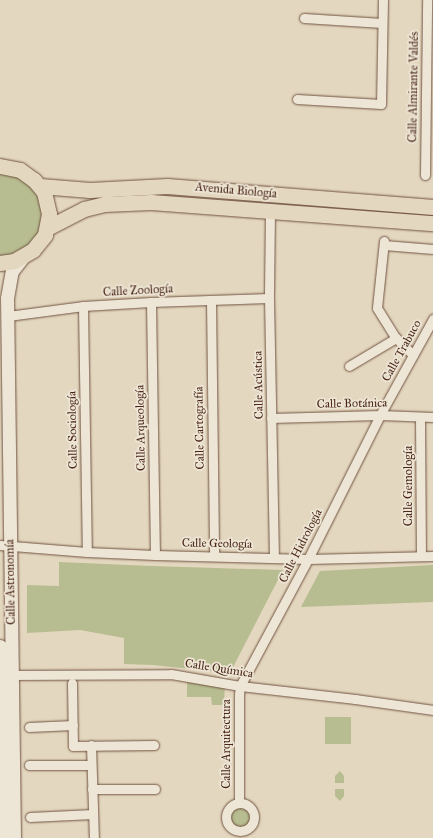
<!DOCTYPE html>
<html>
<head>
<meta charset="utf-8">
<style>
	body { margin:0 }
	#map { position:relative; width:433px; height:838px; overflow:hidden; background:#e4d7bf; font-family:"IM FELL Great Primer",serif }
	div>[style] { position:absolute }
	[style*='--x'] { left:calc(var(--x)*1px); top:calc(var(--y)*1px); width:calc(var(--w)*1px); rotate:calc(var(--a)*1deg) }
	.green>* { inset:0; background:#b7bd90; transform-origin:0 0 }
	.round { border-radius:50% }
	.roads { filter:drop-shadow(0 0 1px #715341) drop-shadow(0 0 1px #715341) }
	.street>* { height:9px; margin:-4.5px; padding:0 4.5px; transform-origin:4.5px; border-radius:4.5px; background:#ede5d5 }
	.street>.ring { margin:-4.5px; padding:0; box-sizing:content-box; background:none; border:9px solid #ede5d5; border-radius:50% }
	.secondary>* { height:13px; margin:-6.5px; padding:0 6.5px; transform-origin:6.5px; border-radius:6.5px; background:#ede5d5 }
	.primary>* { height:15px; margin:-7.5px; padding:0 7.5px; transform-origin:7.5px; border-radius:7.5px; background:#e4d7bf }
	span { translate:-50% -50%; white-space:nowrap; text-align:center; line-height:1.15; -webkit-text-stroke:3.5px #ede5d5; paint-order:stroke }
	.street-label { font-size:12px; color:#4b2717 }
</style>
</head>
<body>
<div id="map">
	<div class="green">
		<i style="clip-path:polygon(0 166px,40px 186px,45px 235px,0 263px)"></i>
		<i style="clip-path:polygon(59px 562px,152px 566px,283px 570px,230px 673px,153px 665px,124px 664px,124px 638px,80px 630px,27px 633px,27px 585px,59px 586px)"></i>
		<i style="clip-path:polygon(433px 565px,433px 602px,301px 607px,320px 571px)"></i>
		<i style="clip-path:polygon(187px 676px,225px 683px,224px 705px,212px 705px,211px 697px,187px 697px)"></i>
		<i style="left:325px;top:717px;width:26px;height:27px"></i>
		<i style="clip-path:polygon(340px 771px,344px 776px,344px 783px,335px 783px,335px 776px)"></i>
		<i style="clip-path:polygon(335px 789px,344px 789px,344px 796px,340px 801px,335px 796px)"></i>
		<i class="round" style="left:226px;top:803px;width:28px;height:28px"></i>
	</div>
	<div class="roads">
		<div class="street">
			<i style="--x:304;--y:18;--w:78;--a:3.7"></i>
			<i style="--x:297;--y:99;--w:84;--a:3.4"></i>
			<i style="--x:381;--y:104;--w:104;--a:-88.9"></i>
			<i style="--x:425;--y:175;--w:175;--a:-89.3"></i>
			<i style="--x:270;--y:211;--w:87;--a:90.7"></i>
			<i style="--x:269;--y:298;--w:260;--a:88.9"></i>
			<i style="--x:384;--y:241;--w:67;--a:96"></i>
			<i style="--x:377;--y:308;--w:36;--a:58"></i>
			<i style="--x:396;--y:338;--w:24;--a:45"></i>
			<i style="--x:384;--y:245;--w:49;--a:4.7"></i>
			<i style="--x:211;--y:300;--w:256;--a:89.3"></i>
			<i style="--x:151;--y:302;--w:253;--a:89.1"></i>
			<i style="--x:83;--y:306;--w:246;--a:89.1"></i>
			<i style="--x:8;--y:316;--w:76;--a:-7.6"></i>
			<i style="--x:83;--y:306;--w:68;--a:-3.4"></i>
			<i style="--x:151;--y:302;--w:118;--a:-1.9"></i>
			<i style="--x:349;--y:366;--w:55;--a:-30.8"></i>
			<i style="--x:420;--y:417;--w:139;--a:89.6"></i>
			<i style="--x:271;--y:418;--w:109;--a:-1.6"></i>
			<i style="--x:380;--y:415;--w:53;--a:2.2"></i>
			<i style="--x:0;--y:545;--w:87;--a:4.6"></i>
			<i style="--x:87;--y:552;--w:68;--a:2.5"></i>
			<i style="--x:155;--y:555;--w:153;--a:1.5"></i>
			<i style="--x:308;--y:559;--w:125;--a:-1.4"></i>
			<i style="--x:7;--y:675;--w:164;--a:-0.3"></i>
			<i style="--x:171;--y:674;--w:70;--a:9.9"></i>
			<i style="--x:240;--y:686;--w:116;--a:6.4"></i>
			<i style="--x:355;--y:699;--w:79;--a:8"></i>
			<i style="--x:72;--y:683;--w:63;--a:89.1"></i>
			<i style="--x:73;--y:746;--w:81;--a:-0.7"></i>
			<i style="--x:29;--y:727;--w:44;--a:-2.6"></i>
			<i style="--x:91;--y:745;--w:93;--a:88.2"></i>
			<i style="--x:29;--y:765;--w:62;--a:0"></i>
			<i style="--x:92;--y:789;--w:63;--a:0"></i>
			<i class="ring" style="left:226px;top:803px;width:19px;height:19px"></i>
			<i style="--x:239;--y:803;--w:108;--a:-90"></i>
			<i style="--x:239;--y:695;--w:9;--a:-84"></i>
			<i style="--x:240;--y:686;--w:144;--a:-61.8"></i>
			<i style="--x:308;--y:559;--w:161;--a:-63.4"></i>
			<i style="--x:380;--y:415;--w:110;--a:-61.1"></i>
			<i style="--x:30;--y:817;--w:63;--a:-2.7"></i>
		</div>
		<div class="secondary">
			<i style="--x:0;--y:646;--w:192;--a:89.4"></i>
			<i style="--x:14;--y:838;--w:540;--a:-90.74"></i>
			<i style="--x:7;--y:298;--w:27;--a:-80"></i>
			<i style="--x:12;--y:271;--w:16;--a:-52"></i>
		</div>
		<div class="primary">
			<i style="--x:0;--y:166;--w:20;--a:11"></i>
			<i style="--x:20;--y:170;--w:17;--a:36"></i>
			<i style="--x:34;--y:180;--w:16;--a:50"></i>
			<i style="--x:44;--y:192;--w:23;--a:77"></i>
			<i style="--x:49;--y:214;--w:21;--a:101"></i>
			<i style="--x:45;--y:235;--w:19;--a:129"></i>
			<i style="--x:33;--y:250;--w:22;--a:150"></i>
			<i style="--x:14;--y:261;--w:14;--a:172"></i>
			<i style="--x:40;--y:186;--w:50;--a:4.6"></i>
			<i style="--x:90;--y:190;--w:77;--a:-3"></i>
			<i style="--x:167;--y:186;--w:267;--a:4.5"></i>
			<i style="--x:47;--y:228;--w:42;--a:-27.2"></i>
			<i style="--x:84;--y:209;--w:21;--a:-14"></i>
			<i style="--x:104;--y:204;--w:47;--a:-2.4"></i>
			<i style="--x:151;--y:202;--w:283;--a:4.3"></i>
		</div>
	</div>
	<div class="street-label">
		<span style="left:414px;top:87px;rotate:-89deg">Calle Almirante Valdés</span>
		<span style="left:236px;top:191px;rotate:5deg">Avenida Biología</span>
		<span style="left:138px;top:291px;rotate:-3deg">Calle Zoología</span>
		<span style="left:402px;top:351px;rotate:-61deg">Calle Trabuco</span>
		<span style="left:259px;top:385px;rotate:-91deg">Calle Acústica</span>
		<span style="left:352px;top:404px;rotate:-1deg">Calle Botánica</span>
		<span style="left:141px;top:428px;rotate:-91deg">Calle Arqueología</span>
		<span style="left:200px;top:428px;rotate:-91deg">Calle Cartografía</span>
		<span style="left:73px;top:430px;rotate:-91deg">Calle Sociología</span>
		<span style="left:409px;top:486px;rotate:-90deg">Calle Gemología</span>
		<span style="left:217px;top:544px;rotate:1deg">Calle Geología</span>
		<span style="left:301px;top:546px;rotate:-63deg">Calle Hidrología</span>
		<span style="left:11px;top:582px;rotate:-91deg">Calle Astronomía</span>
		<span style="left:219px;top:669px;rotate:9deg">Calle Química</span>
		<span style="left:227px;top:744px;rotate:-90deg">Calle Arquitectura</span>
	</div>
</div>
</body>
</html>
